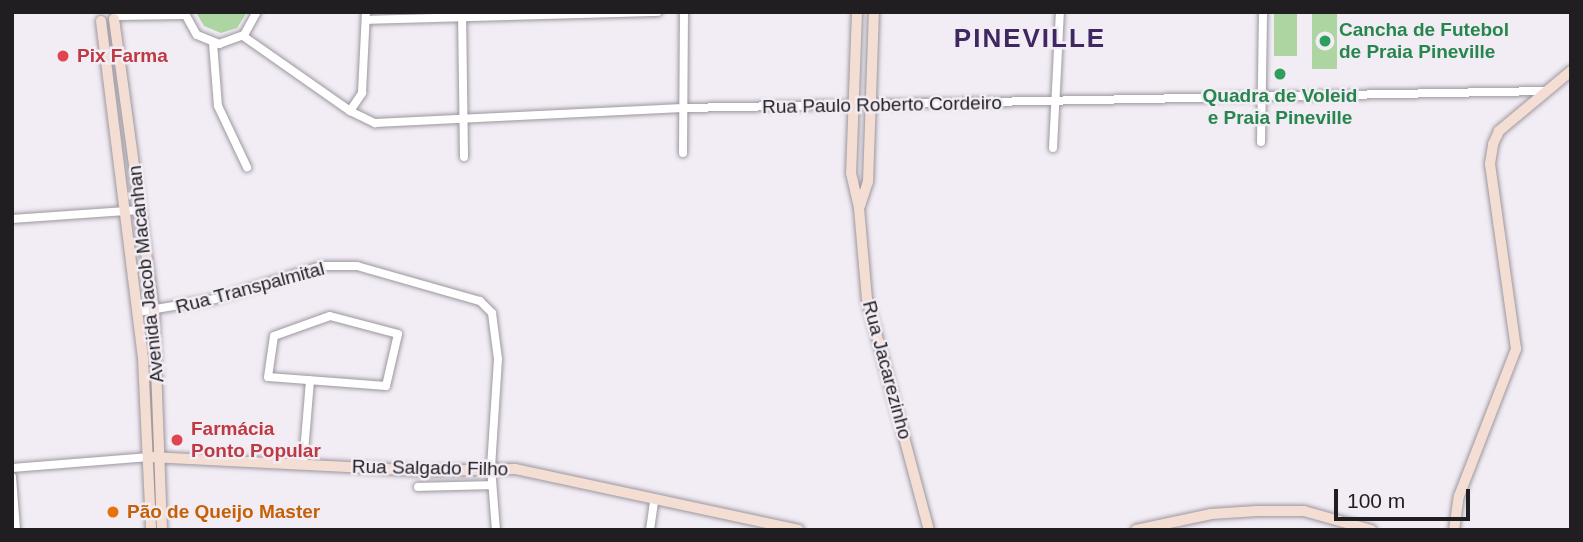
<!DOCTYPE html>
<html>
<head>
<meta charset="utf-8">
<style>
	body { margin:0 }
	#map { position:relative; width:1583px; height:542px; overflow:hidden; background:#f2ecf4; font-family:Arial,sans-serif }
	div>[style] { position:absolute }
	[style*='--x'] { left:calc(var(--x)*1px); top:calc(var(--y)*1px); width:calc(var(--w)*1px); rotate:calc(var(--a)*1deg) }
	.green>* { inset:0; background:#add5a2; transform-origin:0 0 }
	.roads { filter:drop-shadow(0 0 2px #9c979f) drop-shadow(0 0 2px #9c979f) }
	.street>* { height:8px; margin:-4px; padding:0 4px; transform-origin:4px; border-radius:4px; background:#fff }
	.secondary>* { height:10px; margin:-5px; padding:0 5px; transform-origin:5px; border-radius:5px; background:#f4ded3 }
	.dots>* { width:19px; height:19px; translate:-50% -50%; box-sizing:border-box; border:4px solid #f2ecf4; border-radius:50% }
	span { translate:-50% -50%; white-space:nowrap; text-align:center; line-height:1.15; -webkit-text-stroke:5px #f2ecf4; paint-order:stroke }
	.leisure-label { font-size:19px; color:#27864d; font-weight:700 }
	.left { translate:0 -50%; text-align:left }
	.health-label { font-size:19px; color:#be3a42; font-weight:700 }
	.street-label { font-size:19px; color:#201e21 }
	.food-label { font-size:19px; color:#c56008; font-weight:700 }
	.district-label { font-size:26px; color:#3f2761; font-weight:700; letter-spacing:2px }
	.frame { position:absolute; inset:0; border:14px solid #201e21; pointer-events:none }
	.scale { position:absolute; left:1334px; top:489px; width:136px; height:32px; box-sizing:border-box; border:4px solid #201e21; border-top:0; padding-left:9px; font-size:21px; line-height:24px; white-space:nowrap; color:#201e21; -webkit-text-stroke:5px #f2ecf4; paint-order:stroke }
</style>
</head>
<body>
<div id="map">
	<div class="green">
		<i style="clip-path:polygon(196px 12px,247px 12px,237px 28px,221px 33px,204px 26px)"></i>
		<i style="left:1274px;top:12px;width:23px;height:44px"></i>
		<i style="left:1312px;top:12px;width:25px;height:57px"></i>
	</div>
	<div class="roads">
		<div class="street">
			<i style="--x:184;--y:12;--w:26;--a:61"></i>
			<i style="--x:197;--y:35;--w:24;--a:22"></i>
			<i style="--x:219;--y:44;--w:27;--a:-20"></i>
			<i style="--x:244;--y:35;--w:26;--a:-61"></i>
			<i style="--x:462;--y:12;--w:145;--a:89.2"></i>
			<i style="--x:116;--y:16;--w:69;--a:-0.8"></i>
			<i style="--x:366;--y:20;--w:292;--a:-1.6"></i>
			<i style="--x:243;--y:36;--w:131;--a:35"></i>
			<i style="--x:350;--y:111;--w:28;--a:26"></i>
			<i style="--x:375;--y:123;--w:308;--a:-2.8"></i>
			<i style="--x:683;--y:108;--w:864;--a:-1.13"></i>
			<i style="--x:213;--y:43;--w:63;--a:85.5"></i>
			<i style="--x:218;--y:106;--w:68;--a:64.6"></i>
			<i style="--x:350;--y:111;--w:22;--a:-56"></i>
			<i style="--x:362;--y:93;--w:81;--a:-87.2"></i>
			<i style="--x:1261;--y:142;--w:130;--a:-89.1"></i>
			<i style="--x:1053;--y:148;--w:136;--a:-87.1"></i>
			<i style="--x:683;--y:153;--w:141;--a:-89.6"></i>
			<i style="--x:12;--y:219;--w:128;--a:-4"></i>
			<i style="--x:138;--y:312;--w:78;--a:-9.6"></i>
			<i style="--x:215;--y:299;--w:111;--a:-17.3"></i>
			<i style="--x:321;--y:266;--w:36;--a:0"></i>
			<i style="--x:357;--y:266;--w:128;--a:15.9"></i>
			<i style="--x:480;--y:301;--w:17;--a:45"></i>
			<i style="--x:492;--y:313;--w:46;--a:82.6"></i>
			<i style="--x:498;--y:359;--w:108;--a:93.7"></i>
			<i style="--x:491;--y:467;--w:63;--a:85.5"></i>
			<i style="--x:330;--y:316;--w:70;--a:14.8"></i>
			<i style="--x:398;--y:334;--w:53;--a:103"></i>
			<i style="--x:386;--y:386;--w:118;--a:-175.6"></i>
			<i style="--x:268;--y:377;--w:41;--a:-81.7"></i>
			<i style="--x:274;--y:336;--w:59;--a:-19.7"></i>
			<i style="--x:303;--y:464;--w:84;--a:-85.2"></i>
			<i style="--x:12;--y:468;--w:138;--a:-4.6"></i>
			<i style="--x:12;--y:477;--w:53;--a:85.7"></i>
			<i style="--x:418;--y:487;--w:74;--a:-1.5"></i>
			<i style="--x:650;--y:530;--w:29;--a:-82"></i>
		</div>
		<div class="secondary">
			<i style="--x:857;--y:12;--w:161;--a:92.1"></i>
			<i style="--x:851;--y:173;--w:36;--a:77"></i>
			<i style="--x:859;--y:208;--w:91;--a:85"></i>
			<i style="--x:867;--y:299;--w:239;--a:75"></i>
			<i style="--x:114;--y:19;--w:296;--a:82.2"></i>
			<i style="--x:154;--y:312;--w:218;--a:87.9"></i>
			<i style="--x:101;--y:21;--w:340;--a:82.9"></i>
			<i style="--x:143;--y:358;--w:172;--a:87.3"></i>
			<i style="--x:860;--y:206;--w:25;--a:-72"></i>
			<i style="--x:868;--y:182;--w:170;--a:-88"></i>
			<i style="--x:150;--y:457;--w:277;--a:2.9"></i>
			<i style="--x:427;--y:471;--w:88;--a:-1.3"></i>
			<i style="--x:515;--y:469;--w:290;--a:12.1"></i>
			<i style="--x:1136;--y:530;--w:77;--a:-12"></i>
			<i style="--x:1211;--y:514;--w:46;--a:-3.7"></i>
			<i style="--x:1257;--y:511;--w:47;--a:0"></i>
			<i style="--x:1304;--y:511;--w:70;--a:15.8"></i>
			<i style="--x:1454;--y:530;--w:34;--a:-82"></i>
			<i style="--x:1459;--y:496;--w:158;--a:-68.8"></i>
			<i style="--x:1516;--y:349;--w:187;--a:-98"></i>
			<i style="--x:1490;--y:164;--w:20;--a:-81"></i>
			<i style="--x:1493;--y:144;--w:14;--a:-65"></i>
			<i style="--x:1499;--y:131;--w:94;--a:-39.8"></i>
		</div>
	</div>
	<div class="dots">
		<i style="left:1325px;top:41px;background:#2e9e5b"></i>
		<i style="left:63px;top:56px;background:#e0444e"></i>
		<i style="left:1280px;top:74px;background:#2e9e5b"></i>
		<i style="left:177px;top:440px;background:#e0444e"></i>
		<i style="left:113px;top:512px;background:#e8710a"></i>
	</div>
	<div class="leisure-label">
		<span class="left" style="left:1339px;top:41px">Cancha de Futebol<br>de Praia Pineville</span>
		<span style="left:1280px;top:107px">Quadra de Voleid<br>e Praia Pineville</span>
	</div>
	<div class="health-label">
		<span class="left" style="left:77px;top:56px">Pix Farma</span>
		<span class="left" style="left:191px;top:440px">Farmácia<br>Ponto Popular</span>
	</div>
	<div class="street-label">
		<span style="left:882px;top:105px;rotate:-1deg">Rua Paulo Roberto Cordeiro</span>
		<span style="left:146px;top:274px;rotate:-96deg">Avenida Jacob Macanhan</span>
		<span style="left:250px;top:288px;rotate:-15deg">Rua Transpalmital</span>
		<span style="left:887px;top:370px;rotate:75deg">Rua Jacarezinho</span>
		<span style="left:430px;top:468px;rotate:1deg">Rua Salgado Filho</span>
	</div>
	<div class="food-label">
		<span class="left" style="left:127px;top:512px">Pão de Queijo Master</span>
	</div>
	<div class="district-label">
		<span style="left:1030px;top:39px">PINEVILLE</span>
	</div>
	<div class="frame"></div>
	<div class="scale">100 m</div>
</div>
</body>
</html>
